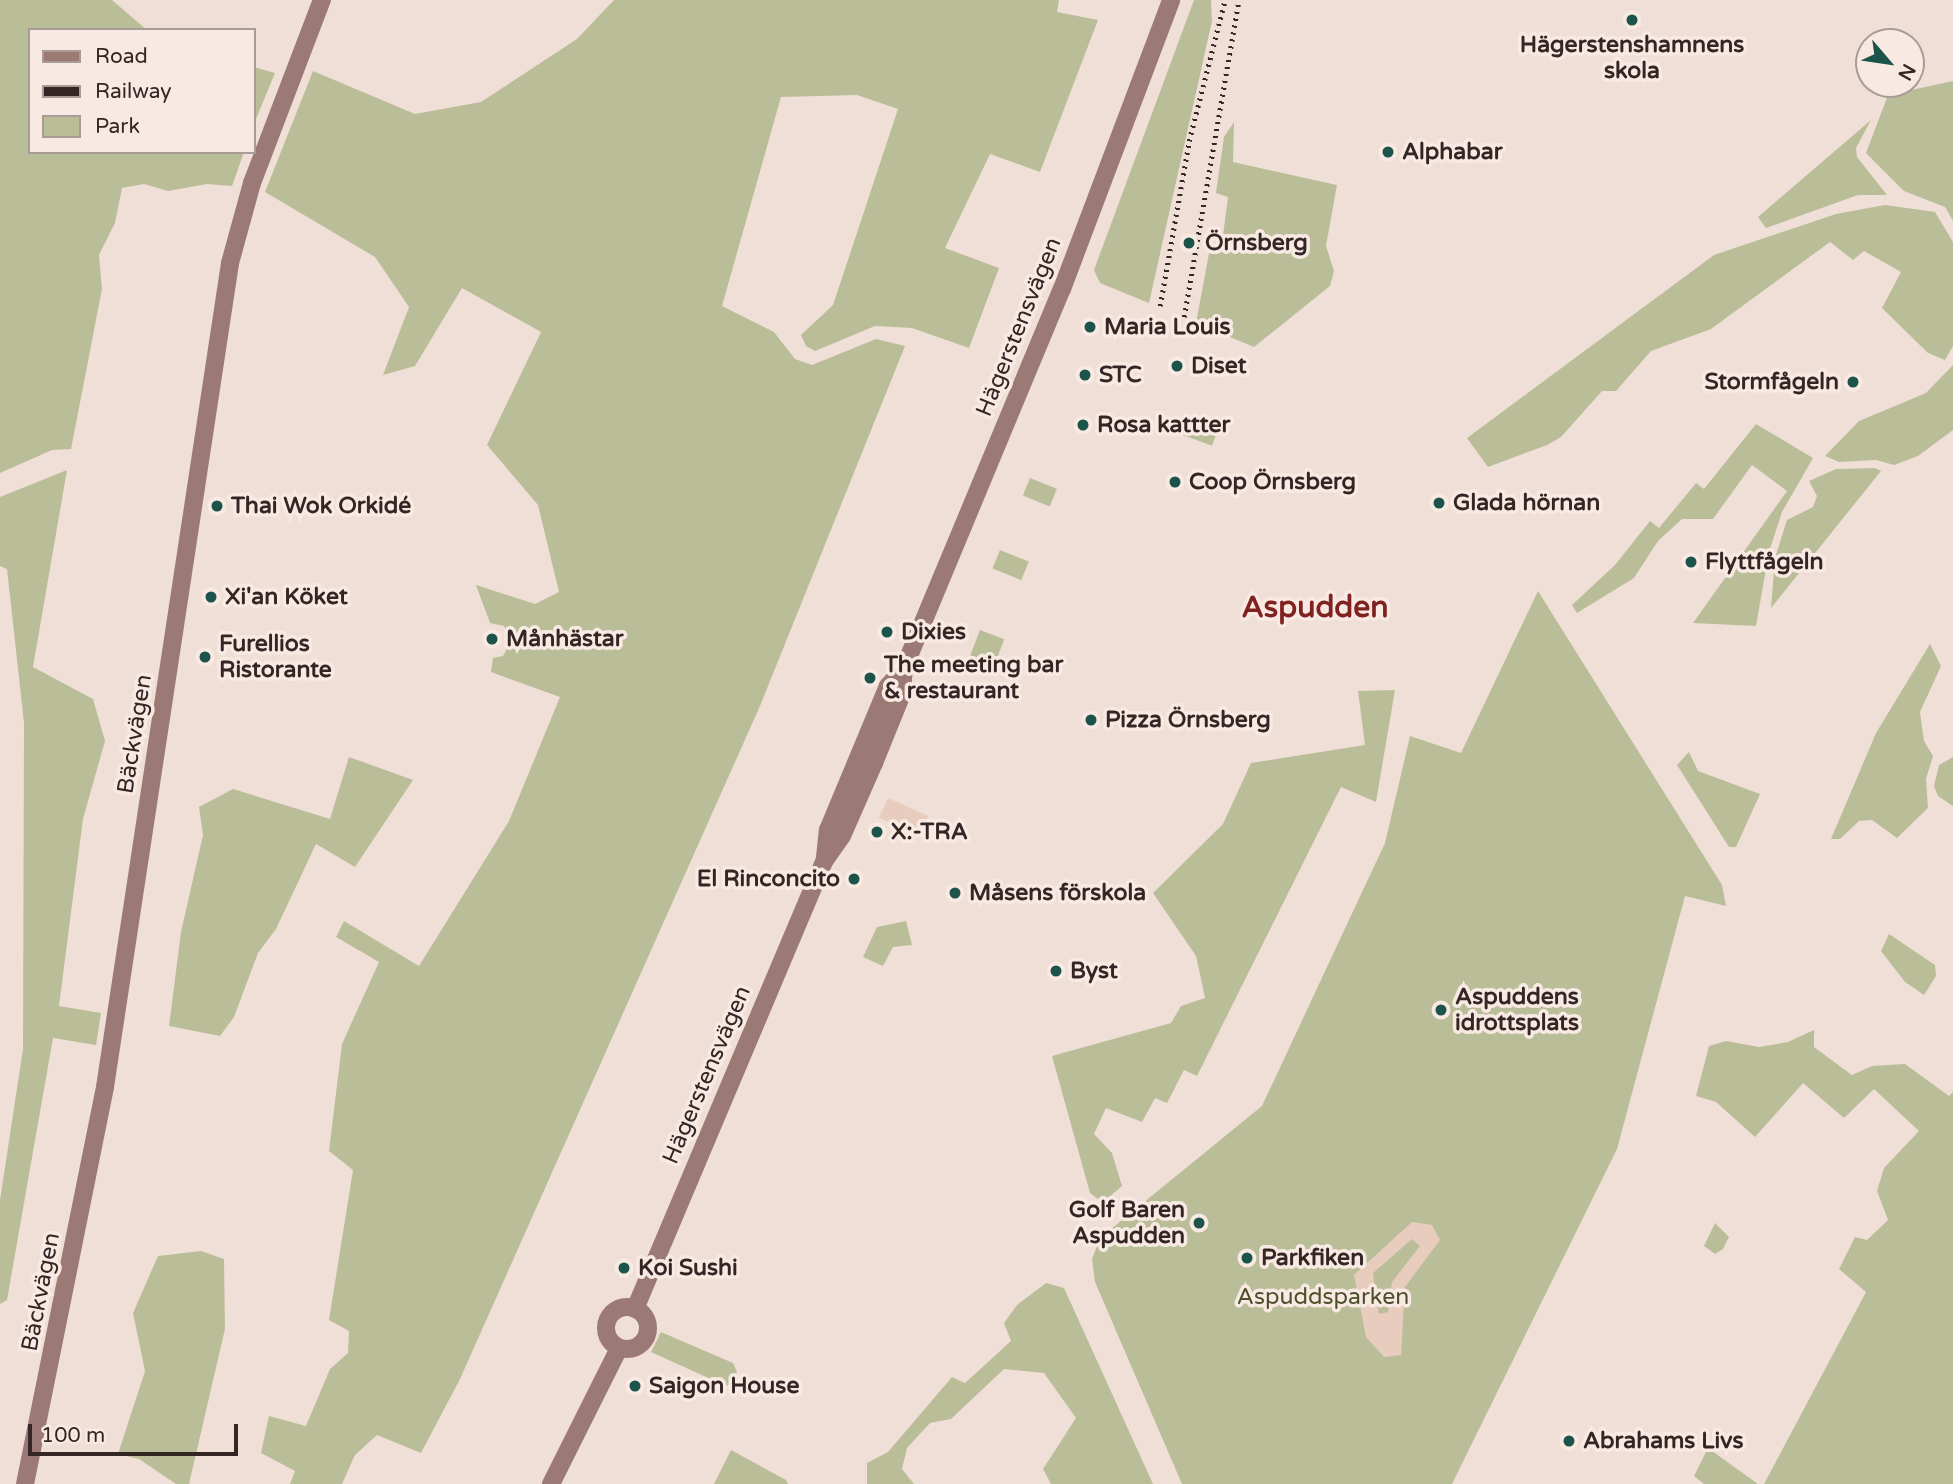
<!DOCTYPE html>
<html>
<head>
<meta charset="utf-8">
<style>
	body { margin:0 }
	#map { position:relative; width:1953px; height:1484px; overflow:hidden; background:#f0dfd7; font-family:"Varela Round",sans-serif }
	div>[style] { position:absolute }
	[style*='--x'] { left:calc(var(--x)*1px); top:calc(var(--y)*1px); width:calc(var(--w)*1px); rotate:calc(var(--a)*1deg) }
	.green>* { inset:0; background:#babe98; transform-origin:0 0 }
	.plaza>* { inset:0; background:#e8ccbe; transform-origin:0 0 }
	.secondary>* { height:18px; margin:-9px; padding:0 9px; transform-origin:9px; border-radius:9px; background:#9b7a75 }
	.secondary>.ring { margin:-9px; padding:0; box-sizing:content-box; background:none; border:18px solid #9b7a75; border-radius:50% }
	.rail>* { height:4.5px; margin-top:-2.25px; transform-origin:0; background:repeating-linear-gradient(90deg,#332625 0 2px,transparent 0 7px) }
	.dots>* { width:19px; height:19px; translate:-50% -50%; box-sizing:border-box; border:4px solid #f8eae3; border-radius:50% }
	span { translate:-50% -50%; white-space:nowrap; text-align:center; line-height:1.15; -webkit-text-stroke:7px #f8eae3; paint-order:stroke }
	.poi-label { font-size:23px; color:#332625; font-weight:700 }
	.left { translate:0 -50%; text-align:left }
	.right { translate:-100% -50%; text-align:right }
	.street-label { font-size:23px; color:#332625 }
	.park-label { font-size:23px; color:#4b502a }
	.district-label { font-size:30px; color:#802220; font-weight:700 }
	.legend { position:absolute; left:28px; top:28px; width:228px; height:126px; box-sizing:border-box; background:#f8eae3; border:2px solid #a99c97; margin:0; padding:9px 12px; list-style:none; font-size:21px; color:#332625 }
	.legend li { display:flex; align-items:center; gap:14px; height:35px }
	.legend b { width:35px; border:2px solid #a99c97 }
	.north { position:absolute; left:1855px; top:28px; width:70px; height:70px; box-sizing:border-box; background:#f8eae3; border:2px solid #a99c97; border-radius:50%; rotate:119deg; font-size:19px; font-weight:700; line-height:28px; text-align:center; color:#332625 }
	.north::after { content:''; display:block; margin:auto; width:24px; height:32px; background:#1c534a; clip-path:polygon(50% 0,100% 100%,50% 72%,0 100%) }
	.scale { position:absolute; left:28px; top:1424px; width:210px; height:32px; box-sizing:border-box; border:4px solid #332625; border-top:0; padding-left:9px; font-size:21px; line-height:24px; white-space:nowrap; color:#332625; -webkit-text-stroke:5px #f8eae3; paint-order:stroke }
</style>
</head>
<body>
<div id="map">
	<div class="green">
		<i style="clip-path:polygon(0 0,112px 0,147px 30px,30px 30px,30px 152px,244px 152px,232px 186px,207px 184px,168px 191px,144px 184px,122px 188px,115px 223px,99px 255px,102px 289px,71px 449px,52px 450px,0 473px)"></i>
		<i style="clip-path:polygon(614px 0,1059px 0,1057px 12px,1098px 20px,1040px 172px,990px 154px,945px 248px,999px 268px,969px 348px,912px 328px,875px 326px,815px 351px,806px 346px,801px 335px,833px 305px,898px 109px,857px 95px,781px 97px,722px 306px,774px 332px,795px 359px,812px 365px,876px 339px,905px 346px,760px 706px,460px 1379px,421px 1453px,377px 1435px,355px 1455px,342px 1484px,290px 1484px,295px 1471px,261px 1453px,269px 1416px,306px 1426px,330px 1369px,348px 1353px,349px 1331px,329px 1320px,353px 1170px,329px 1151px,342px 1044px,379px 962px,336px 937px,344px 921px,419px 966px,509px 821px,560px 697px,491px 672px,493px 658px,503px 656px,511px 641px,504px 626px,490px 623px,476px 585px,535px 604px,559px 592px,538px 505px,487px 445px,541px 332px,462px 288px,415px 366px,383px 375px,409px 307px,375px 257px,265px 192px,313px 71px,415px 114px,481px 102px,577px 39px)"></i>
		<i style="clip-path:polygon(1194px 0,1211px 0,1212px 21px,1149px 303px,1100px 283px,1094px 270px)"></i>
		<i style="clip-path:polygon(254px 67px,275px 73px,254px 124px)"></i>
		<i style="clip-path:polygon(1953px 81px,1953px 221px,1945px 207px,1904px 191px,1866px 153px,1888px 95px)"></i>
		<i style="clip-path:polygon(1871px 120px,1856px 148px,1857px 157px,1887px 195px,1858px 195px,1766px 228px,1758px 217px)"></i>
		<i style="clip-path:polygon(1234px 122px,1233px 162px,1337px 185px,1326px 246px,1334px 271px,1330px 286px,1254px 347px,1196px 323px,1210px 248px,1222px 243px,1228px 197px,1216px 193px,1224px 137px)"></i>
		<i style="clip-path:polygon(1885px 205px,1935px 212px,1953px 242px,1953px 346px,1945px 360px,1928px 353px,1882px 308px,1901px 272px,1864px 251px,1853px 260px,1830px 242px,1711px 329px,1651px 351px,1616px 391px,1602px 391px,1561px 437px,1547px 445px,1488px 467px,1467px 438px,1714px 255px,1836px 214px)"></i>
		<i style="clip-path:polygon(1953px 365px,1953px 430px,1918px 456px,1894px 465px,1876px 460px,1839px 462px,1825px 456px,1859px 421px,1926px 393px)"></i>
		<i style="left:1183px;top:417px;width:37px;height:17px;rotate:20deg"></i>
		<i style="clip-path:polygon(1756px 424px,1813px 458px,1782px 512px,1769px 552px,1756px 626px,1693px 623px,1787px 491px,1752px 465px,1713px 519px,1682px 519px,1658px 541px,1634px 578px,1577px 613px,1572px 605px,1615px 565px,1650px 521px,1659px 528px,1696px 483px,1704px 489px)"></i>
		<i style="clip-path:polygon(1875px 468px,1881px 471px,1771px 608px,1775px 558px,1787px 520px,1813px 507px,1817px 496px,1809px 481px,1836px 469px)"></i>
		<i style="clip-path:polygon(67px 470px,33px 667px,93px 699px,105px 741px,83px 819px,59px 1006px,101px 1013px,96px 1045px,53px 1038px,7px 1300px,0 1304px,0 1200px,23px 1049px,24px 723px,7px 569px,0 566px,0 497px)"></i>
		<i style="left:1030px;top:478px;width:29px;height:19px;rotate:22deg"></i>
		<i style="left:1000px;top:550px;width:31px;height:20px;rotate:22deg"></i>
		<i style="clip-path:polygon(1538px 591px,1722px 885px,1726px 906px,1685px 896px,1617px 1149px,1452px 1484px,1182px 1484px,1095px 1282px,1092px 1259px,1100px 1238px,1262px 1106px,1385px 843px,1410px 736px,1461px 753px)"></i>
		<i style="left:980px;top:630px;width:26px;height:27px;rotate:21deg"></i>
		<i style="clip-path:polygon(1930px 644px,1941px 666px,1920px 712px,1924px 741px,1933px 756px,1926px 779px,1928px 808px,1897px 838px,1872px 820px,1859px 821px,1840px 839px,1831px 839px,1876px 733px)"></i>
		<i style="clip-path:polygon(1395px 690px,1376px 802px,1341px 787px,1197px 1076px,1184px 1070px,1167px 1103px,1155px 1098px,1142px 1122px,1106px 1108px,1094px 1134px,1112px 1153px,1122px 1186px,1108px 1198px,1098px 1199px,1090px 1193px,1052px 1056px,1171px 1023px,1181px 1006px,1205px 998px,1196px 956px,1153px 893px,1223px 824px,1251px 763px,1365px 745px,1358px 691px)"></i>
		<i style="clip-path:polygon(1689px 752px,1698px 771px,1760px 794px,1736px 847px,1729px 847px,1677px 765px)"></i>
		<i style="clip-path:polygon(349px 757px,413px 780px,355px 867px,316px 844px,276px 929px,258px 953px,234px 1017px,220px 1036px,169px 1026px,181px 932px,203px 835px,199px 807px,233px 789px,330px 819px)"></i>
		<i style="clip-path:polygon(1953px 757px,1953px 806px,1938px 796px,1934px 786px,1939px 765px)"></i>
		<i style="clip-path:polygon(906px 921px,912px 945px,893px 947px,883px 966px,863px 957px,877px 927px)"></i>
		<i style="clip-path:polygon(1889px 934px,1935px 965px,1936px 976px,1924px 995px,1905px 982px,1881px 951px)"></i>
		<i style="clip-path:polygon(1814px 1030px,1814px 1047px,1852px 1075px,1872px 1066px,1905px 1064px,1949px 1096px,1953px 1092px,1953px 1484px,1764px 1484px,1866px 1292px,1839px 1269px,1855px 1237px,1867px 1240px,1888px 1220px,1877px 1191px,1884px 1168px,1919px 1131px,1874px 1089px,1844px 1118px,1803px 1083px,1755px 1137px,1716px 1102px,1696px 1096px,1709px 1046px,1726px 1041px,1759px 1047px,1788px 1042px)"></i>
		<i style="clip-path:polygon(1715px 1223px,1729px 1237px,1723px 1249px,1715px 1254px,1704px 1246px)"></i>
		<i style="clip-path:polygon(201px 1251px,224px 1259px,225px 1329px,189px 1484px,176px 1484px,139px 1459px,118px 1454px,145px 1371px,133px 1313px,158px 1256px)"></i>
		<i style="clip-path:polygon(1046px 1283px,1064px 1288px,1153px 1484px,1051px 1484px,1043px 1469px,1076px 1418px,1044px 1373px,1004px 1369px,951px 1419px,930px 1423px,907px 1448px,902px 1469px,914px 1484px,867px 1484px,867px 1463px,888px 1452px,952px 1377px,965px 1383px,1011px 1341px,1004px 1323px,1017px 1305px)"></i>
		<i style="clip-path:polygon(661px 1332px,733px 1363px,737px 1372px,733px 1383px,726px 1386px,651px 1352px)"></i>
		<i style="clip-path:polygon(1708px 1448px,1758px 1484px,1704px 1484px,1694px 1476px)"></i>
		<i style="clip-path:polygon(731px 1450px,786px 1480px,788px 1484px,714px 1484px)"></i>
	</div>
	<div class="plaza">
		<i style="left:888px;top:798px;width:44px;height:22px;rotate:24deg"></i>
		<i style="clip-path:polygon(evenodd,1412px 1222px,1432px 1225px,1440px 1240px,1405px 1287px,1401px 1355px,1384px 1357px,1366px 1337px,1354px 1275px,1412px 1222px,1412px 1239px,1420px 1246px,1392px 1282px,1388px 1312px,1379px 1314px,1373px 1273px,1412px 1239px)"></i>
	</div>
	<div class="secondary">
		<i style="--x:825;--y:857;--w:27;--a:-84"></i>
		<i style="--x:828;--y:830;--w:156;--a:-67.4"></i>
		<i style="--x:888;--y:686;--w:24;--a:-48"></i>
		<i class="ring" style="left:606px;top:1307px;width:24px;height:24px"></i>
		<i style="--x:635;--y:1309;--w:488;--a:-67.1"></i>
		<i style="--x:825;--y:860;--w:29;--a:-55"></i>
		<i style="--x:842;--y:836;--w:80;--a:-66.3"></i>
		<i style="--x:874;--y:763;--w:74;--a:-67.9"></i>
		<i style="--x:902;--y:694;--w:26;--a:-86"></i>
		<i style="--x:904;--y:668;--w:411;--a:-67.4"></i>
		<i style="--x:1062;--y:289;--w:309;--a:-69.3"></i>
		<i style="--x:25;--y:1484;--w:405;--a:-78.6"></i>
		<i style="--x:105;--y:1087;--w:833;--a:-81.37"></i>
		<i style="--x:230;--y:263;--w:83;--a:-74.6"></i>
		<i style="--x:252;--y:183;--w:196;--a:-69.1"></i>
		<i style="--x:551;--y:1484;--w:152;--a:-63.4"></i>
	</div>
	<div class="rail">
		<i style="--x:1160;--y:306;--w:168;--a:-80"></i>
		<i style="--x:1189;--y:141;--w:146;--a:-75.7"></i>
		<i style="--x:1184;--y:317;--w:322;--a:-80.2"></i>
	</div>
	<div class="dots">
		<i style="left:1632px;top:20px;background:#1c534a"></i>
		<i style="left:1388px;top:152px;background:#1c534a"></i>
		<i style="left:1189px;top:243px;background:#1c534a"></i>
		<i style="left:1090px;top:327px;background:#1c534a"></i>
		<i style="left:1177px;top:366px;background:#1c534a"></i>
		<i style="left:1085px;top:375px;background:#1c534a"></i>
		<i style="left:1853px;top:382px;background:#1c534a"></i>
		<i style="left:1083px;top:425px;background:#1c534a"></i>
		<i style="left:1175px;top:482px;background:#1c534a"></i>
		<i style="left:1439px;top:503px;background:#1c534a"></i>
		<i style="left:217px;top:506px;background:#1c534a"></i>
		<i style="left:1691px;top:562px;background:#1c534a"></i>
		<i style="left:211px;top:597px;background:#1c534a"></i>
		<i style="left:887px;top:632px;background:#1c534a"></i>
		<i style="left:492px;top:639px;background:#1c534a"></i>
		<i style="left:205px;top:657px;background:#1c534a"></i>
		<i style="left:870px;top:678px;background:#1c534a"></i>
		<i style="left:1091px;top:720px;background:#1c534a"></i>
		<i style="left:877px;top:832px;background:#1c534a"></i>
		<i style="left:854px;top:879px;background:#1c534a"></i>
		<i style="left:955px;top:893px;background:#1c534a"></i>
		<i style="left:1056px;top:971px;background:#1c534a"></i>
		<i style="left:1441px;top:1010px;background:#1c534a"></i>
		<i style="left:1199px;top:1223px;background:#1c534a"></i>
		<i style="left:1247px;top:1258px;background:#1c534a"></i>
		<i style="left:624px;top:1268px;background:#1c534a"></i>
		<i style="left:635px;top:1386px;background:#1c534a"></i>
		<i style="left:1569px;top:1441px;background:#1c534a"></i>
	</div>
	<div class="poi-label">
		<span style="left:1632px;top:58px">Hägerstenshamnens<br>skola</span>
		<span class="left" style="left:1402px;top:152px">Alphabar</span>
		<span class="left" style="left:1205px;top:243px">Örnsberg</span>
		<span class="left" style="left:1104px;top:327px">Maria Louis</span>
		<span class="left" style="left:1191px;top:366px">Diset</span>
		<span class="left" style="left:1099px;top:375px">STC</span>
		<span class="right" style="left:1839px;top:382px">Stormfågeln</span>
		<span class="left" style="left:1097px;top:425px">Rosa kattter</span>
		<span class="left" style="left:1189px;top:482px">Coop Örnsberg</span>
		<span class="left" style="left:1453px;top:503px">Glada hörnan</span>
		<span class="left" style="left:231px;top:506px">Thai Wok Orkidé</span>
		<span class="left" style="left:1705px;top:562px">Flyttfågeln</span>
		<span class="left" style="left:225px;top:597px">Xi'an Köket</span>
		<span class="left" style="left:901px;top:632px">Dixies</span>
		<span class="left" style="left:506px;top:639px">Månhästar</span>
		<span class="left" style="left:219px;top:657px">Furellios<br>Ristorante</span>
		<span class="left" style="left:884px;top:678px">The meeting bar<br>&amp; restaurant</span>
		<span class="left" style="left:1105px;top:720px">Pizza Örnsberg</span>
		<span class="left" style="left:891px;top:832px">X:-TRA</span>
		<span class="right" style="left:840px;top:879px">El Rinconcito</span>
		<span class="left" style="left:969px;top:893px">Måsens förskola</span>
		<span class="left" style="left:1070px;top:971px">Byst</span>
		<span class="left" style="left:1455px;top:1010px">Aspuddens<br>idrottsplats</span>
		<span class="right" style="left:1185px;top:1223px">Golf Baren<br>Aspudden</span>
		<span class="left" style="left:1261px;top:1258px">Parkfiken</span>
		<span class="left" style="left:638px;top:1268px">Koi Sushi</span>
		<span class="left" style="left:649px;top:1386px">Saigon House</span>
		<span class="left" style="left:1583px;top:1441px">Abrahams Livs</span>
	</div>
	<div class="street-label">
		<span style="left:1019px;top:327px;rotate:-68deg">Hägerstensvägen</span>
		<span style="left:135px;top:734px;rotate:-81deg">Bäckvägen</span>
		<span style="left:707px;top:1075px;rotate:-67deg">Hägerstensvägen</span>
		<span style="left:41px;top:1292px;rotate:-79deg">Bäckvägen</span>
	</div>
	<div class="park-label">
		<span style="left:1323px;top:1297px">Aspuddsparken</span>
	</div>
	<div class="district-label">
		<span style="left:1315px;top:608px">Aspudden</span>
	</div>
	<ul class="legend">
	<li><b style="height:9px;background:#9b7a75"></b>Road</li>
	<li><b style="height:9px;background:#332625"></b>Railway</li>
	<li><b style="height:19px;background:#babe98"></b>Park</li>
	</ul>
	<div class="north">N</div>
	<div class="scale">100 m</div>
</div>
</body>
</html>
